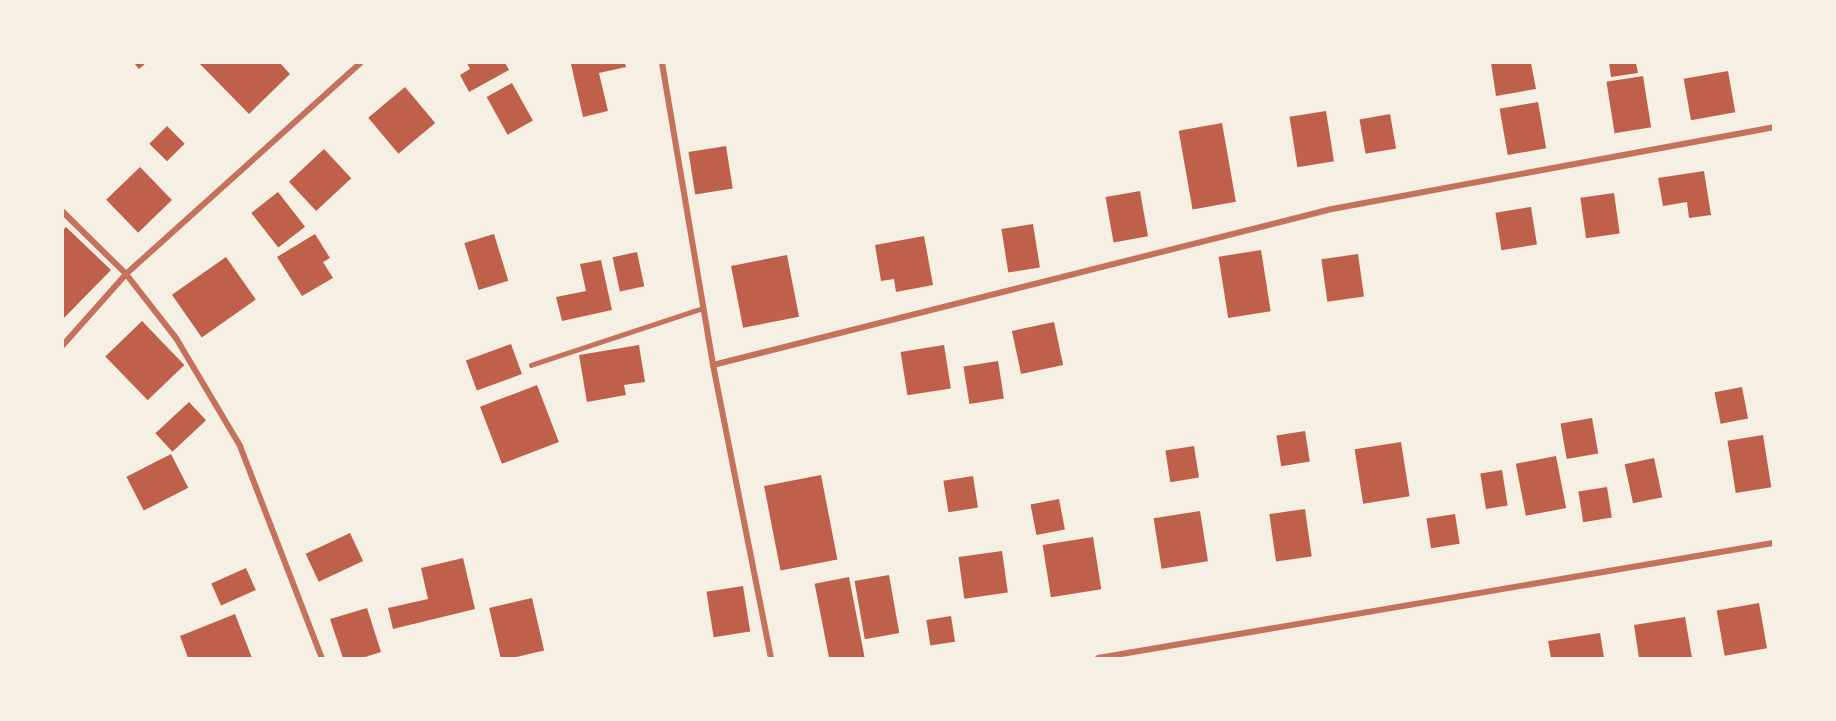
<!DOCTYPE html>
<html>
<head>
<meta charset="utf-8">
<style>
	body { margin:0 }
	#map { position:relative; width:1836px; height:721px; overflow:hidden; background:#f6efe4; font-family:Commissioner,sans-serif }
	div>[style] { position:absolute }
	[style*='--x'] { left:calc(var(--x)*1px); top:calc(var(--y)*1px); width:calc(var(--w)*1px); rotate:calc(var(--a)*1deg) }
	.building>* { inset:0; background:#bf614a; transform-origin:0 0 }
	.service>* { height:4.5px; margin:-2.25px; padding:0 2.25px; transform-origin:2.25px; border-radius:2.25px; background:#c5725c }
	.minor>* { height:6px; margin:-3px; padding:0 3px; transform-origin:3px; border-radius:3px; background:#c5725c }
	span { translate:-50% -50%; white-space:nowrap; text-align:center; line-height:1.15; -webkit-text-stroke:4.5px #f6efe4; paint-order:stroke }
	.frame { position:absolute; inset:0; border:64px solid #f6efe4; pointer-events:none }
</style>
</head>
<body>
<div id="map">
	<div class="building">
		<i style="clip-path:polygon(134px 63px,146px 63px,139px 69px)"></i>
		<i style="clip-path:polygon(199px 63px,280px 63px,290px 74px,249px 114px)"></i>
		<i style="clip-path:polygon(467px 63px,505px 63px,509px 70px,469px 92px,460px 75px,470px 69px)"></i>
		<i style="clip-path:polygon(575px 63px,625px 63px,626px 67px,599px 73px,608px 111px,583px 117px,571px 64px)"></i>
		<i style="clip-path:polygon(1491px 63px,1531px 63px,1536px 89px,1496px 96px)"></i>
		<i style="clip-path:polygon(1609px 63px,1636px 63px,1638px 73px,1611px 77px)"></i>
		<i style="left:1728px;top:71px;width:42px;height:45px;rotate:80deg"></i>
		<i style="left:1643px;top:76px;width:52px;height:37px;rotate:81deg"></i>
		<i style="left:512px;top:83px;width:43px;height:29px;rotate:61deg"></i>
		<i style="left:405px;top:87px;width:47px;height:48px;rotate:50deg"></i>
		<i style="left:1538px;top:102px;width:47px;height:39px;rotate:80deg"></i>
		<i style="left:1326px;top:111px;width:51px;height:37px;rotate:81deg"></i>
		<i style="left:1390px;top:114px;width:35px;height:31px;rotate:80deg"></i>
		<i style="left:1222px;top:123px;width:80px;height:44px;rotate:80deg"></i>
		<i style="left:167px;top:126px;width:25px;height:25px;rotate:45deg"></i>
		<i style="left:726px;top:146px;width:43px;height:38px;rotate:81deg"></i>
		<i style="left:324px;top:149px;width:40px;height:48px;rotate:47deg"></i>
		<i style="left:140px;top:167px;width:46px;height:47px;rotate:46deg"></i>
		<i style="clip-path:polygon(1704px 171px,1711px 215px,1689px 218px,1687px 202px,1663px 206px,1658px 178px)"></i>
		<i style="left:1140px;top:191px;width:46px;height:35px;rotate:80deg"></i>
		<i style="left:278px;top:192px;width:44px;height:34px;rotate:52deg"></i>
		<i style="left:1614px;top:193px;width:41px;height:34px;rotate:82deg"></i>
		<i style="left:1531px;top:207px;width:38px;height:36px;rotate:81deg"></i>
		<i style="left:1033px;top:224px;width:44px;height:32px;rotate:81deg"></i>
		<i style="clip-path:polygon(66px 227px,111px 270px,63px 319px,63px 230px)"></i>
		<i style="clip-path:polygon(315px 234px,330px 258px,323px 262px,333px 278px,302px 296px,277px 257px)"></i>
		<i style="left:494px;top:234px;width:49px;height:31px;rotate:73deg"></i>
		<i style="clip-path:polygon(924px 236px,933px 285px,896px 292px,894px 279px,881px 281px,875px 245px)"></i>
		<i style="left:1261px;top:250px;width:62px;height:43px;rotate:81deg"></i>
		<i style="left:637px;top:252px;width:35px;height:25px;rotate:78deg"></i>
		<i style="left:1358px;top:254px;width:43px;height:37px;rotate:82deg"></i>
		<i style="left:787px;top:255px;width:63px;height:57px;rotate:79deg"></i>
		<i style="left:226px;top:257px;width:52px;height:66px;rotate:55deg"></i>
		<i style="clip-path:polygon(601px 260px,612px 310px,562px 321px,556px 297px,586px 291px,580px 264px)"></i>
		<i style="left:142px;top:321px;width:61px;height:51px;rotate:46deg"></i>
		<i style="left:1054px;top:322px;width:44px;height:43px;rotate:78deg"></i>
		<i style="left:511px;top:344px;width:32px;height:48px;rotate:70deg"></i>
		<i style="clip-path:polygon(639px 345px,645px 382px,624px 385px,626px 395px,587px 402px,579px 355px)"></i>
		<i style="left:944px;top:345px;width:44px;height:44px;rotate:81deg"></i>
		<i style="left:998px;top:361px;width:38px;height:35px;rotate:81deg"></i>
		<i style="left:537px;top:385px;width:61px;height:61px;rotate:69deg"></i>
		<i style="left:1742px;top:387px;width:32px;height:28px;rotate:79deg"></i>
		<i style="left:189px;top:402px;width:25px;height:46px;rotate:47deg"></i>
		<i style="left:1592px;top:418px;width:36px;height:32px;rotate:80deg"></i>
		<i style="left:1305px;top:431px;width:31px;height:29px;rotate:81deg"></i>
		<i style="left:1763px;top:435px;width:53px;height:36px;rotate:81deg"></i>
		<i style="left:1401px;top:442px;width:55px;height:47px;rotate:81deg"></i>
		<i style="left:1194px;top:446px;width:32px;height:29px;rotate:81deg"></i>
		<i style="left:171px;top:454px;width:38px;height:50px;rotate:63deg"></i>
		<i style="left:1556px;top:456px;width:53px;height:41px;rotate:79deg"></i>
		<i style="left:1654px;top:458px;width:40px;height:30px;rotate:78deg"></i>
		<i style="left:1502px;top:470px;width:36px;height:22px;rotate:81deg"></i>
		<i style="left:821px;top:475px;width:86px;height:58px;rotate:79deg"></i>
		<i style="left:973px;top:476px;width:32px;height:30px;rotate:81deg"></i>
		<i style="left:1607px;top:487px;width:31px;height:29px;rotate:81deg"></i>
		<i style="left:1059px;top:499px;width:31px;height:29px;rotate:79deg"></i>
		<i style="left:1305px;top:509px;width:48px;height:36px;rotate:82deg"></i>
		<i style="left:1200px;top:511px;width:51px;height:47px;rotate:81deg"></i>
		<i style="left:1455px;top:514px;width:30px;height:29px;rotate:81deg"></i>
		<i style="left:350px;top:533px;width:31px;height:49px;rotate:65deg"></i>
		<i style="left:1093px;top:537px;width:53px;height:51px;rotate:81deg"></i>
		<i style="left:1002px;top:551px;width:42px;height:44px;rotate:82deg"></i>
		<i style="clip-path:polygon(463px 558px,475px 609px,393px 629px,388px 608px,428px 599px,421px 568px)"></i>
		<i style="left:246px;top:568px;width:24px;height:38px;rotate:66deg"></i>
		<i style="left:889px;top:575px;width:59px;height:35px;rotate:80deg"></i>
		<i style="left:849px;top:577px;width:83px;height:35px;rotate:79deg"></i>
		<i style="left:743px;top:586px;width:46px;height:37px;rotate:81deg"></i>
		<i style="left:532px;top:598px;width:54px;height:44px;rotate:77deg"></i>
		<i style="left:1759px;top:603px;width:46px;height:43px;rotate:80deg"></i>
		<i style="clip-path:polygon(367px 608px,381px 652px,362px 658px,343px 658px,330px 619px)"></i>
		<i style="clip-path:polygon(235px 614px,252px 658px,188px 658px,180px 636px)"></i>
		<i style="left:951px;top:616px;width:26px;height:25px;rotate:81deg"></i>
		<i style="clip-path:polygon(1685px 617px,1692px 658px,1639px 658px,1634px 625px)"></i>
		<i style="clip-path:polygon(1600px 633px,1604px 658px,1551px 658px,1548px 641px)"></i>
	</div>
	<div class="service">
		<i style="--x:531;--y:365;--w:181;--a:-18.3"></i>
	</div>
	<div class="minor">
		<i style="--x:662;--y:63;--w:306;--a:80.4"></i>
		<i style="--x:713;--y:365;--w:299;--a:78.8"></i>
		<i style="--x:63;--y:212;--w:88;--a:44.5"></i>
		<i style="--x:126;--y:274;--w:81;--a:52"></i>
		<i style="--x:176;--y:338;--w:126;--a:59.3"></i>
		<i style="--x:240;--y:446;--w:227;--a:68.9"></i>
		<i style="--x:63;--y:345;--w:95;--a:-48.4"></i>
		<i style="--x:126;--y:274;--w:315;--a:-42"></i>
		<i style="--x:713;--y:365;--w:638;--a:-14.15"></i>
		<i style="--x:1332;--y:209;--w:449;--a:-10.5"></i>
		<i style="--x:1098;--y:658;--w:685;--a:-9.67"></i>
	</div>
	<div class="frame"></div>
</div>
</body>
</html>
